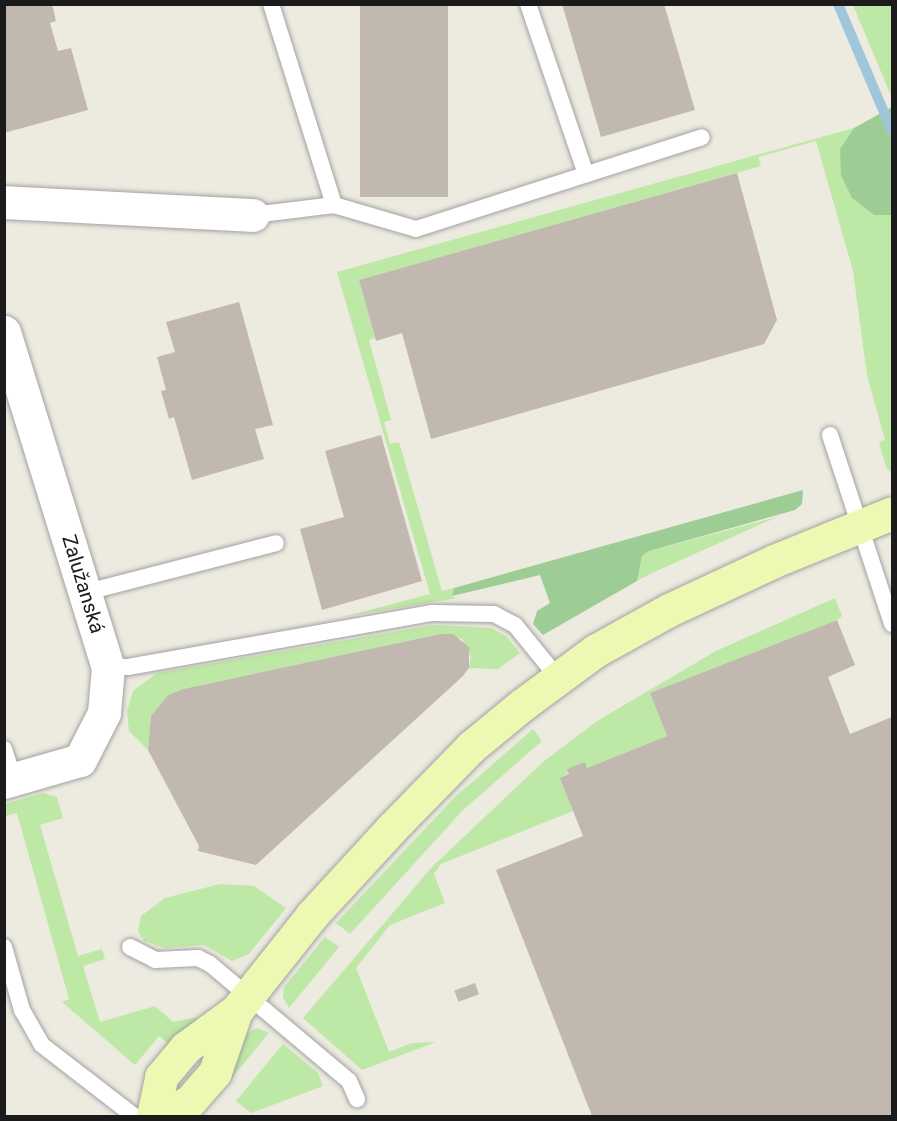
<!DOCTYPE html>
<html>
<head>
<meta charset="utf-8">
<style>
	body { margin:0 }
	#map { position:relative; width:897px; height:1121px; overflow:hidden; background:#edeae0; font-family:Roboto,sans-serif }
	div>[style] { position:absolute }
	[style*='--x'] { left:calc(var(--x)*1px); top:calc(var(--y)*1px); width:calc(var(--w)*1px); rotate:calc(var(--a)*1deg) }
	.grass>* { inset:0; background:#bee8a5 }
	.forest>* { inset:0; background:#9ecc95 }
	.stream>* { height:10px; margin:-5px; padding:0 5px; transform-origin:5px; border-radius:5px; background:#a0c6db }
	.building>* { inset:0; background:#c1b9b0; transform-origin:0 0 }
	.roads { filter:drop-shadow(0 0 2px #a2a2a2) drop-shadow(0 0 2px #a2a2a2) }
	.lane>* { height:16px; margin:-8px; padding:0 8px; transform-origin:8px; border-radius:8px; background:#fff }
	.street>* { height:33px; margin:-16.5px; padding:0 16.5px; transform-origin:16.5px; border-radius:16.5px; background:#fff }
	.secondary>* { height:33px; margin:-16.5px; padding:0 16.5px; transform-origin:16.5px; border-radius:16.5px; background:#edf9b3 }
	span { translate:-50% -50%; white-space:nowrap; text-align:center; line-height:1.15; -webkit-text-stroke:4.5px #fff; paint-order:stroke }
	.street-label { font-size:20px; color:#1b1b1b }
	.frame { position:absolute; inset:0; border:6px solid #1b1b1b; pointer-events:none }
</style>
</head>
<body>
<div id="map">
	<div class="grass">
		<i style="clip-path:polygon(853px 5px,892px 5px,892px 98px)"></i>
		<i style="clip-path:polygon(854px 128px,840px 149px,852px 198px,874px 215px,892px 215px,892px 474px,886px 467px,879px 442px,885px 440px,867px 375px,853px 271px,816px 141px,758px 157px,761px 166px,359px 280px,375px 338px,369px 340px,391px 420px,384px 422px,390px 444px,399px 442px,442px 591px,454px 588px,452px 596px,457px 598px,343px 617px,430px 594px,337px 272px)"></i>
		<i style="clip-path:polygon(777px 517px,650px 574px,637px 581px,642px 556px,649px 551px)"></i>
		<i style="clip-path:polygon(835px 598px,842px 616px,837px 620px,650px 693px,667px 736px,587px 768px,585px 762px,561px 778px,573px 811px,441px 864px,434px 874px,445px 903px,390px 925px,356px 968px,389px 1052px,412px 1043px,436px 1042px,362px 1070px,303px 1018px,432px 867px,543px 762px,597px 721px,716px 651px)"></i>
		<i style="clip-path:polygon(433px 625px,491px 628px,506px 636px,520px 653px,498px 669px,469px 668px,471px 657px,462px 639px,440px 634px,183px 689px,168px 695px,151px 716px,148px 750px,129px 731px,127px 711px,133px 691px,157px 673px)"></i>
		<i style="clip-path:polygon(533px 729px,542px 741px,463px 810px,350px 934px,336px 923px,454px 798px)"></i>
		<i style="clip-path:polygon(43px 793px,57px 797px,63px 818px,40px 825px,78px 956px,102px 949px,105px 959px,83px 966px,100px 1022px,155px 1006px,173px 1022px,198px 1017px,172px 1047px,159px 1036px,135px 1065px,62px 1002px,69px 999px,17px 813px,5px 816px,5px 804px)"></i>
		<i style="clip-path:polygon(220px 884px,254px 886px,286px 908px,249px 954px,232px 961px,204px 945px,164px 948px,144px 941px,138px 931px,141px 916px,165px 898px)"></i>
		<i style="clip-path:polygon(325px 937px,339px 947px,289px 1008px,283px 997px,284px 987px)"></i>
		<i style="clip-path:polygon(257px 1028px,269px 1033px,222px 1090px,219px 1087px,243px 1035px)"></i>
		<i style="clip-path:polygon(283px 1044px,318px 1073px,323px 1086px,251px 1113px,236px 1101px)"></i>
	</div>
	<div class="forest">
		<i style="clip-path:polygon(892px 107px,892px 215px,874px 215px,852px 198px,841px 175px,840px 149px,854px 128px)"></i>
		<i style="clip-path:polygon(803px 490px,802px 504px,795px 510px,649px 551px,642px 556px,637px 581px,543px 635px,533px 624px,537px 611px,550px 603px,540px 575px,452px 596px,454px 588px)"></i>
	</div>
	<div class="stream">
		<i style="--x:838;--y:4;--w:138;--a:67"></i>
	</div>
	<div class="building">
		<i style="clip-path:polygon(4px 4px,52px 4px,56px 21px,50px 23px,58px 51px,71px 48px,88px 110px,4px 133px)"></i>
		<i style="left:360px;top:4px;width:88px;height:193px"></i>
		<i style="clip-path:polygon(562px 4px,664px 4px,695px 110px,601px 137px)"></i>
		<i style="clip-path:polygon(737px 173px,777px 320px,764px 344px,431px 439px,402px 333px,376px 341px,359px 280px)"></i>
		<i style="clip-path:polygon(239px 302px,273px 425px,255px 429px,264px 459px,192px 480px,174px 417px,169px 419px,161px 391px,166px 390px,157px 357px,175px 352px,166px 322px)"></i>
		<i style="clip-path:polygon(381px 435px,422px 581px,322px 610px,300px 529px,344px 517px,325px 451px)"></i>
		<i style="clip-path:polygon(837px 620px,855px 665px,828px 677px,850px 734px,892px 717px,892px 1116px,592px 1116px,496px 870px,583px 836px,560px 778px,569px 774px,567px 769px,585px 762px,587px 768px,667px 736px,650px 693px)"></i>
		<i style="clip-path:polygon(440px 634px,453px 634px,469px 647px,469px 668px,462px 677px,256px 865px,198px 851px,199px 846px,148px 750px,151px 716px,168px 695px,183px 689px)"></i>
		<i style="left:475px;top:983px;width:12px;height:22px;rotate:70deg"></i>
	</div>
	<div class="roads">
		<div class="lane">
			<i style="--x:528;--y:4;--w:180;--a:71.2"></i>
			<i style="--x:334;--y:205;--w:85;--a:16.3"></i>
			<i style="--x:416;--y:229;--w:300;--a:-17.8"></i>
			<i style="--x:253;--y:215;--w:82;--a:-7"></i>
			<i style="--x:334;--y:205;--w:211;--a:-107.4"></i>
			<i style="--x:830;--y:435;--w:199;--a:71.8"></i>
			<i style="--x:87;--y:592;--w:195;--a:-14.5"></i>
			<i style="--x:108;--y:667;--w:20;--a:0"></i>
			<i style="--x:128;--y:667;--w:309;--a:-10.1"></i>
			<i style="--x:432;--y:613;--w:62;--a:0.9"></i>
			<i style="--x:494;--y:614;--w:24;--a:28"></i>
			<i style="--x:515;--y:625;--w:68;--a:50.9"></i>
			<i style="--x:4;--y:749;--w:32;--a:72"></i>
			<i style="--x:4;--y:947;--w:66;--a:74.1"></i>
			<i style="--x:22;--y:1010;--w:40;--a:60.3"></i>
			<i style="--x:42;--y:1045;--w:116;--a:37.7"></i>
			<i style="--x:130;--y:947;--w:28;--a:27"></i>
			<i style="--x:155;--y:960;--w:43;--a:-2.7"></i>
			<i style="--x:198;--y:958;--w:13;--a:27"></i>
			<i style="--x:210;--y:964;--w:182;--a:40.1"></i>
			<i style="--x:349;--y:1081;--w:20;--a:66"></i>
		</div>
		<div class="street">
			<i style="--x:4;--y:202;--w:249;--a:3"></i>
			<i style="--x:4;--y:332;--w:351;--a:72.8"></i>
			<i style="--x:108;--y:667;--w:46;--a:95"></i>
			<i style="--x:104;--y:713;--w:53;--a:117.1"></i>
			<i style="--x:80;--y:760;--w:79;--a:163.9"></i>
		</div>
		<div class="secondary">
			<i style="--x:153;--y:1116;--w:40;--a:-78"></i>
			<i style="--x:161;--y:1077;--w:38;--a:-50"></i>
			<i style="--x:185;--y:1048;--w:63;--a:-36"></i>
			<i style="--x:236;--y:1011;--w:122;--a:-51.6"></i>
			<i style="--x:312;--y:915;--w:117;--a:-47.4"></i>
			<i style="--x:391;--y:829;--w:115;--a:-45.7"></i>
			<i style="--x:471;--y:747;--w:66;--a:-39.5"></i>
			<i style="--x:522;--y:705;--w:91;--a:-36.5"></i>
			<i style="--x:595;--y:651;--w:85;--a:-29"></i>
			<i style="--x:669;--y:610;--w:116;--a:-25"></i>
			<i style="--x:774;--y:561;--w:127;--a:-22.1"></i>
			<i style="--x:164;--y:1116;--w:30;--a:-30"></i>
			<i style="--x:190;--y:1101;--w:38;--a:-49"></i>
			<i style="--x:215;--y:1072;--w:65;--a:-71"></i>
		</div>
	</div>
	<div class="street-label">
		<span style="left:83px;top:584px;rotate:73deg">Zalužanská</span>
	</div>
	<div class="frame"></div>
</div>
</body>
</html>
